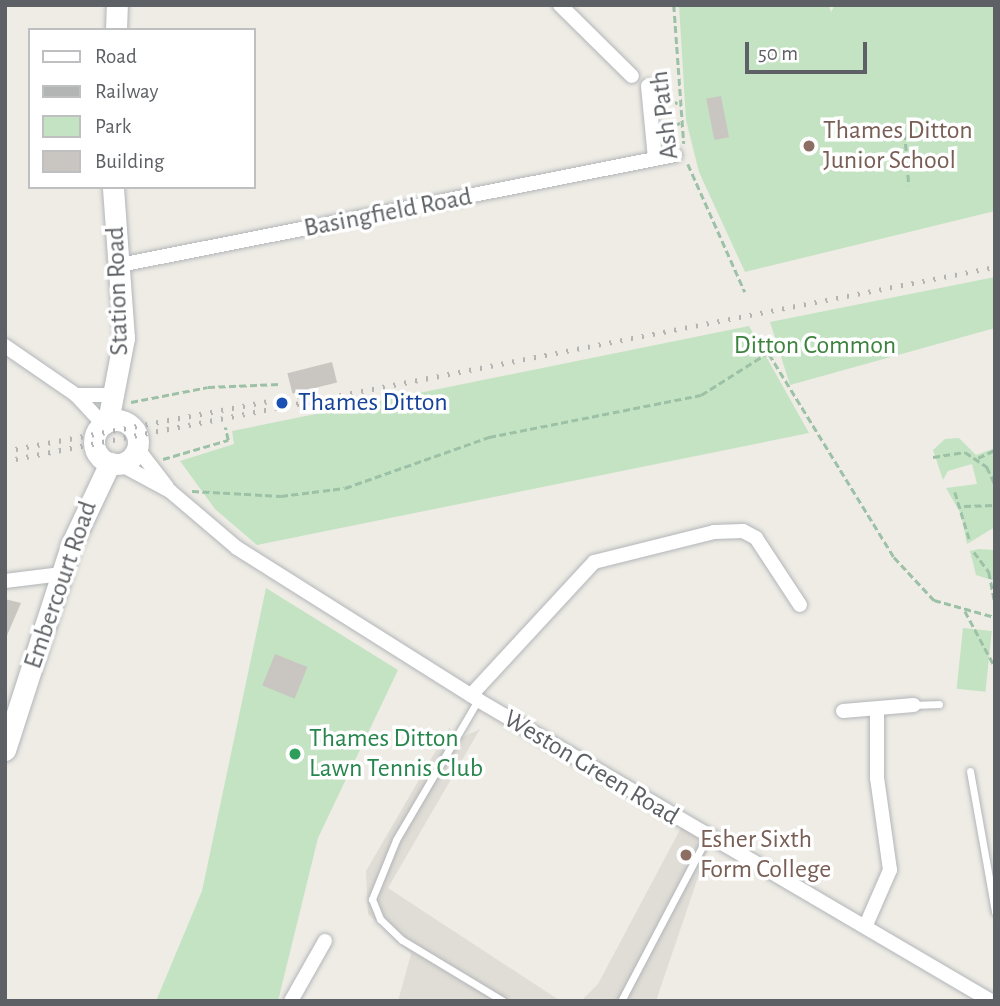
<!DOCTYPE html>
<html>
<head>
<meta charset="utf-8">
<style>
	body { margin:0 }
	#map { position:relative; width:1000px; height:1006px; overflow:hidden; background:#eeece5; font-family:"Alegreya Sans",sans-serif }
	div>[style] { position:absolute }
	[style*='--x'] { left:calc(var(--x)*1px); top:calc(var(--y)*1px); width:calc(var(--w)*1px); rotate:calc(var(--a)*1deg) }
	.education>* { inset:0; background:#e0ddd6 }
	.green>* { inset:0; background:#c4e3c3; transform-origin:0 0 }
	.building>* { inset:0; background:#c9c6c2; transform-origin:0 0 }
	.path>* { height:2.5px; margin-top:-1.25px; transform-origin:0; background:repeating-linear-gradient(90deg,#9cc1a6 0 7px,transparent 0 10.5px) }
	.roads { filter:drop-shadow(0 0 2px #b2b5b9) drop-shadow(0 0 2px #b2b5b9) }
	.service>* { height:7px; margin:-3.5px; padding:0 3.5px; transform-origin:3.5px; border-radius:3.5px; background:#fff }
	.minor>* { height:14px; margin:-7px; padding:0 7px; transform-origin:7px; border-radius:7px; background:#fff }
	.secondary>* { height:21px; margin:-10.5px; padding:0 10.5px; transform-origin:10.5px; border-radius:10.5px; background:#fff }
	.secondary>.ring { margin:-10.5px; padding:0; box-sizing:content-box; background:none; border:21px solid #fff; border-radius:50% }
	.rail>* { height:5px; margin-top:-2.5px; transform-origin:0; background:repeating-linear-gradient(90deg,#b3b4b4 0 2px,transparent 0 11px) }
	.dots>* { width:19px; height:19px; translate:-50% -50%; box-sizing:border-box; border:4px solid #fff; border-radius:50% }
	span { translate:-50% -50%; white-space:nowrap; text-align:center; line-height:1.15; -webkit-text-stroke:7px #fff; paint-order:stroke }
	.street-label { font-size:26px; color:#5d6064 }
	.education-label { font-size:26px; color:#785e54 }
	.left { translate:0 -50%; text-align:left }
	.park-label { font-size:26px; color:#3d833f }
	.transit-label { font-size:26px; color:#164399 }
	.leisure-label { font-size:26px; color:#27864d }
	.frame { position:absolute; inset:0; border:7px solid #5d6064; pointer-events:none }
	.legend { position:absolute; left:28px; top:28px; width:228px; height:161px; box-sizing:border-box; background:#fff; border:2px solid #bebfc1; margin:0; padding:9px 12px; list-style:none; font-size:21px; color:#5d6064 }
	.legend li { display:flex; align-items:center; gap:14px; height:35px }
	.legend b { width:35px; border:2px solid #bebfc1 }
	.scale { position:absolute; left:745px; top:42px; width:122px; height:32px; box-sizing:border-box; border:4px solid #5d6064; border-top:0; padding-left:9px; font-size:21px; line-height:24px; white-space:nowrap; color:#5d6064; -webkit-text-stroke:5px #fff; paint-order:stroke }
</style>
</head>
<body>
<div id="map">
	<div class="education">
		<i style="clip-path:polygon(449px 728px,463px 737px,480px 729px,388px 888px,559px 1000px,582px 1000px,598px 984px,683px 824px,711px 839px,656px 1001px,398px 1001px,411px 954px,368px 914px,366px 871px)"></i>
	</div>
	<div class="green">
		<i style="clip-path:polygon(679px 5px,829px 5px,831px 12px,835px 5px,995px 5px,995px 211px,745px 272px,699px 172px,686px 120px)"></i>
		<i style="clip-path:polygon(995px 277px,995px 328px,790px 385px,770px 322px)"></i>
		<i style="clip-path:polygon(749px 326px,809px 433px,257px 545px,215px 509px,180px 461px,234px 444px,232px 431px)"></i>
		<i style="clip-path:polygon(959px 438px,976px 455px,995px 448px,995px 527px,967px 544px,961px 514px,946px 488px,977px 484px,972px 464px,948px 471px,943px 480px,933px 450px,945px 439px)"></i>
		<i style="clip-path:polygon(979px 549px,995px 550px,995px 581px,976px 575px,970px 551px)"></i>
		<i style="clip-path:polygon(266px 588px,398px 670px,318px 838px,278px 1001px,156px 1001px,202px 891px)"></i>
		<i style="left:963px;top:628px;width:29px;height:61px;rotate:6deg"></i>
	</div>
	<div class="building">
		<i style="left:721px;top:96px;width:42px;height:15px;rotate:79deg"></i>
		<i style="left:332px;top:362px;width:21px;height:46px;rotate:76deg"></i>
		<i style="clip-path:polygon(5px 599px,21px 603px,5px 640px)"></i>
		<i style="left:275px;top:654px;width:35px;height:34px;rotate:22deg"></i>
	</div>
	<div class="path">
		<i style="--x:674;--y:5;--w:139;--a:85.9"></i>
		<i style="--x:665;--y:100;--w:13;--a:13"></i>
		<i style="--x:667;--y:128;--w:14;--a:-21"></i>
		<i style="--x:905;--y:133;--w:53;--a:85.7"></i>
		<i style="--x:688;--y:164;--w:140;--a:66"></i>
		<i style="--x:758;--y:336;--w:259;--a:58.4"></i>
		<i style="--x:894;--y:557;--w:59;--a:47.1"></i>
		<i style="--x:934;--y:600;--w:63;--a:15.6"></i>
		<i style="--x:131;--y:402;--w:78;--a:-11"></i>
		<i style="--x:208;--y:387;--w:72;--a:-2.4"></i>
		<i style="--x:933;--y:457;--w:32;--a:-9"></i>
		<i style="--x:965;--y:452;--w:27;--a:34"></i>
		<i style="--x:987;--y:467;--w:19;--a:65"></i>
		<i style="--x:978;--y:458;--w:19;--a:-25"></i>
		<i style="--x:163;--y:459;--w:68;--a:-16.3"></i>
		<i style="--x:228;--y:440;--w:13;--a:-103"></i>
		<i style="--x:192;--y:491;--w:89;--a:3.2"></i>
		<i style="--x:281;--y:496;--w:64;--a:-7.1"></i>
		<i style="--x:345;--y:488;--w:153;--a:-19.5"></i>
		<i style="--x:489;--y:437;--w:216;--a:-11.2"></i>
		<i style="--x:701;--y:395;--w:80;--a:-32.3"></i>
		<i style="--x:955;--y:492;--w:51;--a:73"></i>
		<i style="--x:964;--y:506;--w:31;--a:-2"></i>
		<i style="--x:974;--y:552;--w:25;--a:53"></i>
		<i style="--x:989;--y:572;--w:32;--a:79"></i>
		<i style="--x:965;--y:611;--w:64;--a:61.8"></i>
	</div>
	<div class="roads">
		<div class="service">
			<i style="--x:478;--y:700;--w:162;--a:120.4"></i>
			<i style="--x:396;--y:840;--w:64;--a:112.1"></i>
			<i style="--x:372;--y:899;--w:22;--a:68"></i>
			<i style="--x:380;--y:919;--w:30;--a:44"></i>
			<i style="--x:402;--y:940;--w:118;--a:31.1"></i>
			<i style="--x:914;--y:705;--w:25;--a:-2"></i>
			<i style="--x:970;--y:771;--w:143;--a:79.9"></i>
			<i style="--x:621;--y:1001;--w:185;--a:-62.3"></i>
		</div>
		<div class="minor">
			<i style="--x:560;--y:5;--w:101;--a:44.6"></i>
			<i style="--x:648;--y:86;--w:73;--a:84.5"></i>
			<i style="--x:120;--y:265;--w:566;--a:-11.21"></i>
			<i style="--x:5;--y:346;--w:86;--a:34.6"></i>
			<i style="--x:76;--y:395;--w:40;--a:47"></i>
			<i style="--x:76;--y:395;--w:41;--a:0"></i>
			<i style="--x:137;--y:448;--w:49;--a:52.4"></i>
			<i style="--x:120;--y:464;--w:57;--a:28.4"></i>
			<i style="--x:170;--y:491;--w:88;--a:40.4"></i>
			<i style="--x:237;--y:548;--w:285;--a:32.2"></i>
			<i style="--x:478;--y:700;--w:595;--a:30.4"></i>
			<i style="--x:5;--y:581;--w:57;--a:-7"></i>
			<i style="--x:471;--y:695;--w:181;--a:-47.2"></i>
			<i style="--x:594;--y:562;--w:124;--a:-14"></i>
			<i style="--x:714;--y:532;--w:29;--a:-2"></i>
			<i style="--x:743;--y:531;--w:15;--a:28"></i>
			<i style="--x:756;--y:538;--w:80;--a:56.7"></i>
			<i style="--x:843;--y:711;--w:71;--a:-4.8"></i>
			<i style="--x:866;--y:925;--w:60;--a:-66.4"></i>
			<i style="--x:890;--y:870;--w:93;--a:-98"></i>
			<i style="--x:877;--y:778;--w:67;--a:-90"></i>
			<i style="--x:291;--y:1001;--w:69;--a:-60.5"></i>
		</div>
		<div class="secondary">
			<i style="--x:116;--y:30;--w:25;--a:-88"></i>
			<i class="ring" style="left:94px;top:420px;width:23px;height:23px"></i>
			<i style="--x:108;--y:421;--w:85;--a:-79.1"></i>
			<i style="--x:124;--y:338;--w:151;--a:-94.2"></i>
			<i style="--x:5;--y:750;--w:218;--a:-72.1"></i>
			<i style="--x:72;--y:543;--w:89;--a:-64.6"></i>
		</div>
	</div>
	<div class="rail">
		<i style="--x:5;--y:451;--w:312;--a:-10.7"></i>
		<i style="--x:5;--y:461;--w:1009;--a:-11.09"></i>
	</div>
	<div class="dots">
		<i style="left:809px;top:146px;background:#8d6e63"></i>
		<i style="left:282px;top:403px;background:#1a4fb4"></i>
		<i style="left:295px;top:754px;background:#2e9e5b"></i>
		<i style="left:686px;top:855px;background:#8d6e63"></i>
	</div>
	<div class="street-label">
		<span style="left:665px;top:115px;rotate:-97deg">Ash Path</span>
		<span style="left:388px;top:213px;rotate:-11deg">Basingfield Road</span>
		<span style="left:118px;top:291px;rotate:-92deg">Station Road</span>
		<span style="left:61px;top:585px;rotate:-71deg">Embercourt Road</span>
		<span style="left:591px;top:768px;rotate:31deg">Weston Green Road</span>
	</div>
	<div class="education-label">
		<span class="left" style="left:823px;top:146px">Thames Ditton<br>Junior School</span>
		<span class="left" style="left:700px;top:855px">Esher Sixth<br>Form College</span>
	</div>
	<div class="park-label">
		<span style="left:815px;top:346px">Ditton Common</span>
	</div>
	<div class="transit-label">
		<span class="left" style="left:298px;top:403px">Thames Ditton</span>
	</div>
	<div class="leisure-label">
		<span class="left" style="left:309px;top:754px">Thames Ditton<br>Lawn Tennis Club</span>
	</div>
	<div class="frame"></div>
	<ul class="legend">
	<li><b style="height:9px;background:#fff"></b>Road</li>
	<li><b style="height:9px;background:#b3b4b4"></b>Railway</li>
	<li><b style="height:19px;background:#c4e3c3"></b>Park</li>
	<li><b style="height:19px;background:#c9c6c2"></b>Building</li>
	</ul>
	<div class="scale">50 m</div>
</div>
</body>
</html>
